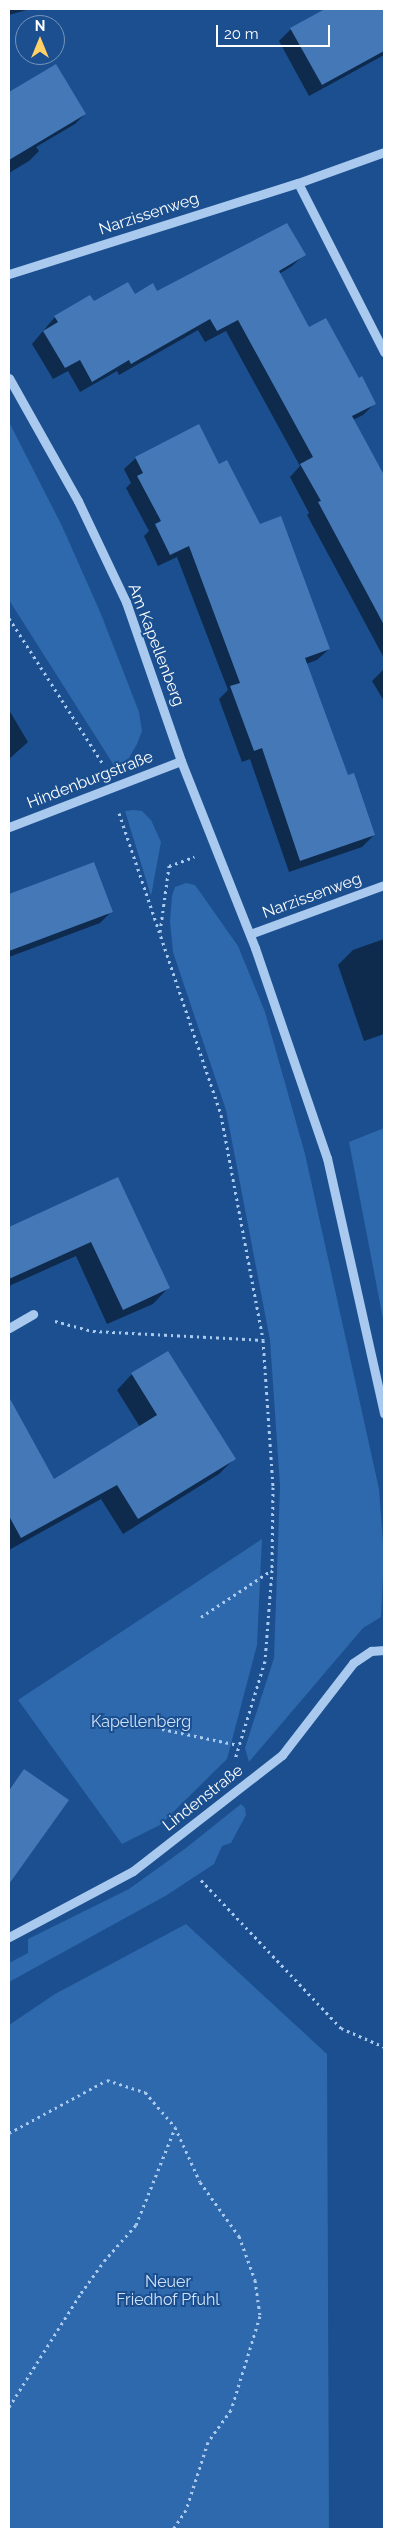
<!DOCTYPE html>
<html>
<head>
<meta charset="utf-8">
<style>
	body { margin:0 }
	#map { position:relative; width:393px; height:2538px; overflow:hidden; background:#1b4f8f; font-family:Raleway,sans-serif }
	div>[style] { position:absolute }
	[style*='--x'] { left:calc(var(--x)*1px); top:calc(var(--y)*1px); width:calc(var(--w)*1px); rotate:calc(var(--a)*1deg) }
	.green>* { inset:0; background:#2e69ad }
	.shadow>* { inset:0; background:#0007 }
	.building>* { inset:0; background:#4478b7 }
	.path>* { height:3px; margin-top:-1.5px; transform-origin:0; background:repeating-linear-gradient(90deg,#a9c9ee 0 2.5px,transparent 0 6.5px) }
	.minor>* { height:9px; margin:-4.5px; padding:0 4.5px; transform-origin:4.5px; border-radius:4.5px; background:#a9c9ee }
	span { translate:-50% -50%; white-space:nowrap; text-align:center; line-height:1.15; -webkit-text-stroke:4px #1b4f8f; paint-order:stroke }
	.street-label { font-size:16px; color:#fff }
	.park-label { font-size:16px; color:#cfe3fa }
	.frame { position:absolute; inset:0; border:10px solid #fff; pointer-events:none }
	.north { position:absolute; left:15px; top:15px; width:50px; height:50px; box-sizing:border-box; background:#1b4f8f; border:1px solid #7695bc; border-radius:50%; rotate:0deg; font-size:14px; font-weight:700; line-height:20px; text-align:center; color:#fff }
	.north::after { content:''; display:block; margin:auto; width:18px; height:22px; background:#ffd166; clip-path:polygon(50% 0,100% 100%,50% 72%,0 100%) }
	.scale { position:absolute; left:216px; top:25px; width:114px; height:22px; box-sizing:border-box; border:2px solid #fff; border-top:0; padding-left:6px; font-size:15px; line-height:18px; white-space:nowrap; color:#fff; -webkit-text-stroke:4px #1b4f8f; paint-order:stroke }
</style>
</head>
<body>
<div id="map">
	<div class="green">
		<i style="clip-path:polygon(9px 422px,62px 526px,101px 614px,139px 712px,142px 731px,137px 744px,129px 758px,115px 767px,9px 600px)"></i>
		<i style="clip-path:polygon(133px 810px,142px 811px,151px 820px,161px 842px,151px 896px,125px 811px)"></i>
		<i style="clip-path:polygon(186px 883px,195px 885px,238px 946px,265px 1012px,305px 1154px,379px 1489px,384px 1556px,381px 1617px,363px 1628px,249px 1762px,245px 1748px,274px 1658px,280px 1486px,270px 1340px,226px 1110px,173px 952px,170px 921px,172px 896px,175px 887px)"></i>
		<i style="clip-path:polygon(384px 1128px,384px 1324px,349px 1142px)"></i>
		<i style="clip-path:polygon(262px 1539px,257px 1645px,227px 1759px,160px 1825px,122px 1844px,18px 1700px)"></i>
		<i style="clip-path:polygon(241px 1804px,245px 1808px,246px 1815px,231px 1843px,222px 1846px,214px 1864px,167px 1895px,9px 1982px,9px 1963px,28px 1953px,28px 1939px,129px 1889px,186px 1848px)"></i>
		<i style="clip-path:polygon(186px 1924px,327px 2054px,329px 2529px,9px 2529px,9px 2025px,55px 1994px)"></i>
	</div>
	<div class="shadow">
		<i style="clip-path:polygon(9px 9px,30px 9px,9px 15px)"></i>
		<i style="clip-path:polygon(328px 9px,384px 9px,384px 55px,309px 96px,279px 41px,291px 29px)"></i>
		<i style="clip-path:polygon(55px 66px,85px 114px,75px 124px,36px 147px,39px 151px,29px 161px,9px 173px,9px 94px)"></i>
		<i style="clip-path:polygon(304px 255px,292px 266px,279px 274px,308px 329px,358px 379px,374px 404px,363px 415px,353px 420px,384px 477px,384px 658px,307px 515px,309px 513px,290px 477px,300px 466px,226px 331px,205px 342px,198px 330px,119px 375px,117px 371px,80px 392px,68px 371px,53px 379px,32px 344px,55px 317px,94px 303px,157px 293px)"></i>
		<i style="clip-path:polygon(136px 458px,219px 465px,259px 525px,329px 649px,317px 660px,306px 664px,347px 777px,374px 835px,362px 847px,289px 872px,250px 759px,242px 762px,219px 699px,228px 690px,177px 557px,158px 566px,144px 536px,149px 531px,126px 488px,131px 483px,124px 469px)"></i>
		<i style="clip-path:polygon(384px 669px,384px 701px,372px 681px)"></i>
		<i style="clip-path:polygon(9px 710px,28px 742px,9px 759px)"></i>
		<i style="clip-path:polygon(94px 864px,111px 912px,100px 923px,9px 957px,9px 895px)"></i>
		<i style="clip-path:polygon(384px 939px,384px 1034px,364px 1041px,338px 965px,353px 950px)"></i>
		<i style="clip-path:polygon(117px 1178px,168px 1288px,153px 1304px,107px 1324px,76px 1256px,9px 1286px,9px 1228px)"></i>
		<i style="clip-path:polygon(132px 1374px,234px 1459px,219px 1474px,123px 1534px,101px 1499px,9px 1550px,9px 1405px,11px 1404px,54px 1481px,140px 1427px,117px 1390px)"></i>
		<i style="clip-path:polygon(24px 1770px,12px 1875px,9px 1873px,9px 1789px)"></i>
	</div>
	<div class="building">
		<i style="clip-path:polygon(325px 9px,384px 9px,384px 51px,322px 85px,290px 28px)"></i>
		<i style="clip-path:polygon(56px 64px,86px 114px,9px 160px,9px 92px)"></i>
		<i style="clip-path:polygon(287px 223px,306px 255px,279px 271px,309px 327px,326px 318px,359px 378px,362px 376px,376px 404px,352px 416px,384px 475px,384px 625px,318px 502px,321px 501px,300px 464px,313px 457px,238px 320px,217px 331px,210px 319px,131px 364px,129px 360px,92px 382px,80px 360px,65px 368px,43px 331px,58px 322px,54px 316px,90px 295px,94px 301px,128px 282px,135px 294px,153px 283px,157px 291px)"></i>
		<i style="clip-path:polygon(199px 424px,219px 464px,227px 460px,260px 524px,281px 516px,330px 649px,305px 658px,348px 775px,354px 773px,375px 835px,300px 861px,262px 748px,254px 751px,230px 686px,240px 683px,189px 546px,170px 555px,155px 524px,161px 521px,137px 476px,143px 473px,135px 457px)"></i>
		<i style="clip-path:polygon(94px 862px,113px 912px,9px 951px,9px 894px)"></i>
		<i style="clip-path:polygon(118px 1177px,170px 1288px,123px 1310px,91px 1242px,9px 1279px,9px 1227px)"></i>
		<i style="clip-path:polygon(168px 1351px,236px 1459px,138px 1519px,117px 1485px,21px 1538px,9px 1516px,9px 1397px,54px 1479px,157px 1415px,131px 1373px)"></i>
		<i style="clip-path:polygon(24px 1769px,69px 1800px,9px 1884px,9px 1790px)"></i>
	</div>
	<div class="path">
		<i style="--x:9;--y:618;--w:174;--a:57.2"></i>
		<i style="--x:119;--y:813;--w:319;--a:71.3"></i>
		<i style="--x:221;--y:1115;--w:229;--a:79.4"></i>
		<i style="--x:263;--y:1340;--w:147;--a:86.1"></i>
		<i style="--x:273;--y:1487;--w:83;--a:90.7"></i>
		<i style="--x:272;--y:1570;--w:91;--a:94.4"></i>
		<i style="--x:265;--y:1661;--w:102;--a:107"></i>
		<i style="--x:160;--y:932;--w:67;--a:-82.2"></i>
		<i style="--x:169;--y:866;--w:27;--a:-20"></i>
		<i style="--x:55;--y:1321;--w:39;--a:15"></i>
		<i style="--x:93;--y:1331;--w:170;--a:3"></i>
		<i style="--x:201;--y:1617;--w:85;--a:-33.5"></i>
		<i style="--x:162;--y:1729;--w:78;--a:11.9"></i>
		<i style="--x:201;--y:1880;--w:204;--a:46.6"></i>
		<i style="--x:341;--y:2028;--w:47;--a:23.8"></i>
		<i style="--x:9;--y:2133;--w:111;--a:-28.4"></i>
		<i style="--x:107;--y:2080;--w:40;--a:18"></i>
		<i style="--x:145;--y:2092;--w:46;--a:49.4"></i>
		<i style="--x:175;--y:2127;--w:60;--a:65.6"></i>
		<i style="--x:200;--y:2182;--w:67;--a:54.2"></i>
		<i style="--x:239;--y:2236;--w:47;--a:70"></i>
		<i style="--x:255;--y:2280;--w:36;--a:82"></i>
		<i style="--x:260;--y:2316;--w:98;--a:107.1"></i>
		<i style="--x:231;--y:2410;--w:39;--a:126"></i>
		<i style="--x:208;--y:2442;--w:71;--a:107.9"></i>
		<i style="--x:186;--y:2510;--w:23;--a:124"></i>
		<i style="--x:9;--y:2407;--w:135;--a:-57.7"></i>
		<i style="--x:81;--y:2293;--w:39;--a:-54"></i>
		<i style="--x:104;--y:2261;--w:48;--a:-48.4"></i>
		<i style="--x:136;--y:2225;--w:105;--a:-68.1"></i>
	</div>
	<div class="minor">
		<i style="--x:298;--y:183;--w:190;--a:63"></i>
		<i style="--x:9;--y:274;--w:303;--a:-17.5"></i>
		<i style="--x:298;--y:183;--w:91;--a:-19.8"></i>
		<i style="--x:9;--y:378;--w:141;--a:60.7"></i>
		<i style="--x:78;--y:501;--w:112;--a:64.6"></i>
		<i style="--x:126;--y:602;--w:168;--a:70.9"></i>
		<i style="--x:181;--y:761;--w:201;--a:68.4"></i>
		<i style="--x:255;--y:948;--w:222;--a:71.1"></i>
		<i style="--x:327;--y:1158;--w:262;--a:77.4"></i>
		<i style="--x:9;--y:827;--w:184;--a:-21"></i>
		<i style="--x:250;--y:934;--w:143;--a:-20.1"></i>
		<i style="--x:9;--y:1328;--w:28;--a:-30"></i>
		<i style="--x:9;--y:1937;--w:140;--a:-28"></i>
		<i style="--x:133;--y:1871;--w:189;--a:-37.9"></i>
		<i style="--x:282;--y:1755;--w:116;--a:-52.3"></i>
		<i style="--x:353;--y:1663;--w:22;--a:-34"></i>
		<i style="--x:371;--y:1651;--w:13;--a:-4"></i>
	</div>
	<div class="street-label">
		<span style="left:149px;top:214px;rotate:-18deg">Narzissenweg</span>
		<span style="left:156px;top:645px;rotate:69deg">Am Kapellenberg</span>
		<span style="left:90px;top:780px;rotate:-21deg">Hindenburgstraße</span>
		<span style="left:312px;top:896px;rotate:-20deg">Narzissenweg</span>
		<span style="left:203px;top:1798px;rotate:-38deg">Lindenstraße</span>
	</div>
	<div class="park-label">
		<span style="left:141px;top:1722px">Kapellenberg</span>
		<span style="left:168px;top:2291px">Neuer<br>Friedhof Pfuhl</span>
	</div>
	<div class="frame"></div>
	<div class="north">N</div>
	<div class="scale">20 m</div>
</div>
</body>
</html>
